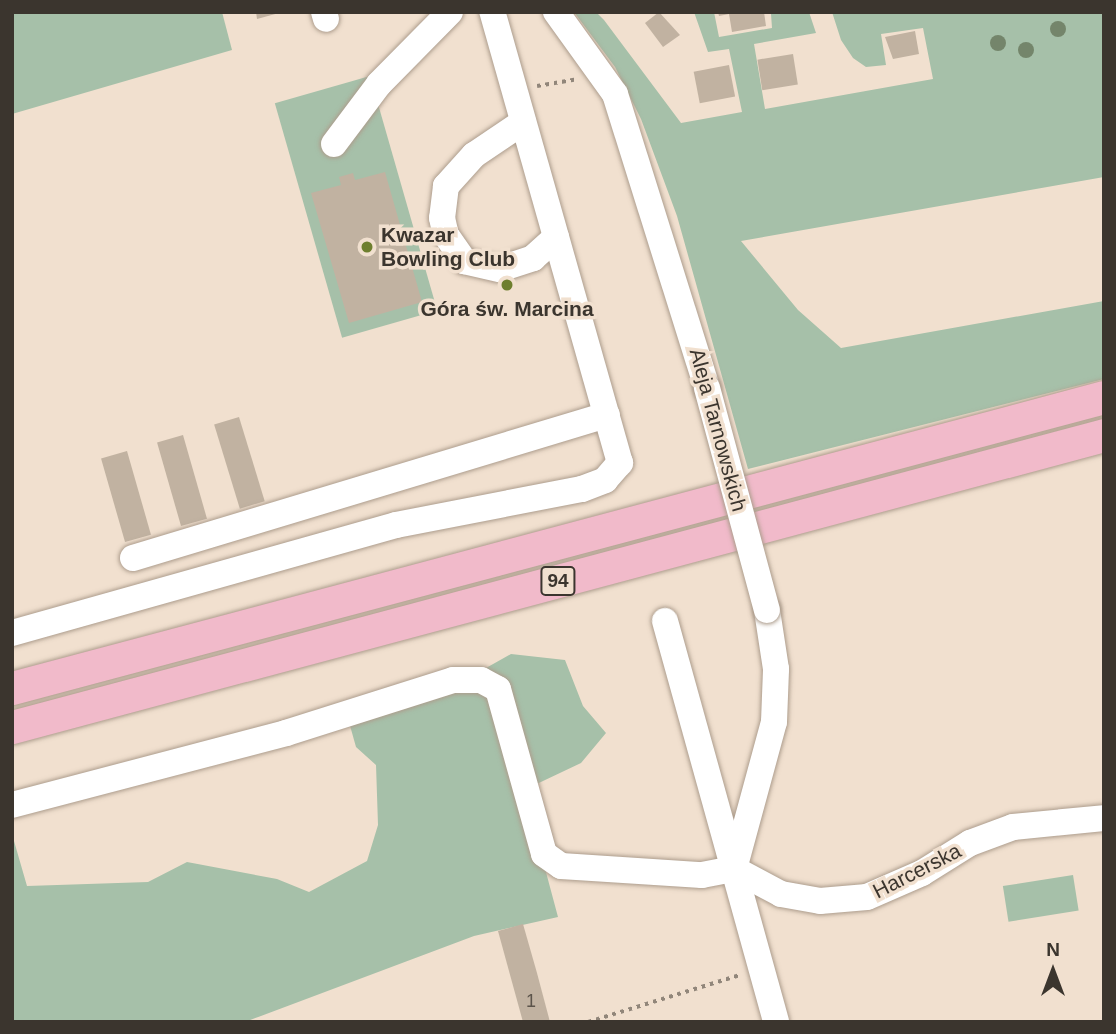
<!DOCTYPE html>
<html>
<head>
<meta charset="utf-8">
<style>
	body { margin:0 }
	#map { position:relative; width:1116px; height:1034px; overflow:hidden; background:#f1e0cf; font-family:Helvetica,sans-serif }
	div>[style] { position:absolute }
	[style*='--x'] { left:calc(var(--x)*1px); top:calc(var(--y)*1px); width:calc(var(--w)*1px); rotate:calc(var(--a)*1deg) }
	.green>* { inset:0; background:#a6c0a9; transform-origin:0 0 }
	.building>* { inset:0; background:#c1b2a1; transform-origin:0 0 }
	.path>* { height:3.5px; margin-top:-1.75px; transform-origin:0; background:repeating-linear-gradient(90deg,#91867a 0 3.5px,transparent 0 8.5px) }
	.roads { filter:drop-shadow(0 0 2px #ad9d8d) drop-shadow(0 0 2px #ad9d8d) }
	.minor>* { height:26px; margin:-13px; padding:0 13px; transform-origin:13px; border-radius:13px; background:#fff }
	.major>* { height:33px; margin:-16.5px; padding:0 16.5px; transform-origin:16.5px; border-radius:16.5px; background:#f1baca }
	.bridges { filter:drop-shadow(0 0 2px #ad9d8d) drop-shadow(0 0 2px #ad9d8d) }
	.minor-bridge>* { height:26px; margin:-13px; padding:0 13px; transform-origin:13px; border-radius:13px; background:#fff }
	.trees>* { width:16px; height:16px; margin:-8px; border-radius:50%; background:#74856b }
	.dots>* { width:19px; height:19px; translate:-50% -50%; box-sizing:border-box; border:4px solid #f1e0cf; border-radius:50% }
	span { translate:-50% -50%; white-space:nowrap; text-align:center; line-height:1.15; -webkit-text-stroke:7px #f1e0cf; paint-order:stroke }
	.number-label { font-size:18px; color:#5c544b }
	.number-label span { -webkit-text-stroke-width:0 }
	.shield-label span { padding:2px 5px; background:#f1e0cf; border:2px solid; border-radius:5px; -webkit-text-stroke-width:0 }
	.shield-label { font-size:19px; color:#3b352e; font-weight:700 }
	.poi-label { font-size:21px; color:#3b352e; font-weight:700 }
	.left { translate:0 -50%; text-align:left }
	.street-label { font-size:21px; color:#3b352e }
	.frame { position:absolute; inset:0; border:14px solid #3b352e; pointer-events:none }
	.north { position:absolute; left:1018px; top:936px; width:70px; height:70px; -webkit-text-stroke:5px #f1e0cf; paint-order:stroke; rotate:0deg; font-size:19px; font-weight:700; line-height:28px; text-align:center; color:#3b352e }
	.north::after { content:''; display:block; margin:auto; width:24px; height:32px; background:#3b352e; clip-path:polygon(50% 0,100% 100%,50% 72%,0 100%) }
</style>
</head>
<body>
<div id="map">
	<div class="green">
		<i style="clip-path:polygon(12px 12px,222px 12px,232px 50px,12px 114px)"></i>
		<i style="clip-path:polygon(574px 12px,596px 12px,604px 20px,681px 123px,742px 112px,729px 49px,708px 52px,694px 12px,714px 12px,719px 37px,772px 28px,771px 14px,809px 12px,816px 33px,754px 44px,765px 109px,933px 79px,923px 28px,881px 34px,886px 65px,866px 67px,853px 58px,841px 40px,832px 12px,1104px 12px,1104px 177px,741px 241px,798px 310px,841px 348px,1104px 301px,1104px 379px,748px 469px,677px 216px,641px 119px,615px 67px)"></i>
		<i style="left:370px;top:76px;width:244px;height:99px;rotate:74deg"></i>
		<i style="clip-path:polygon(511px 654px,565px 660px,583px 706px,606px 733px,581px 763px,524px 790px,558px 917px,474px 936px,245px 1022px,12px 1022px,12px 834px,27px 886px,148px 882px,187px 862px,277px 879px,309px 892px,367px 861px,378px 825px,376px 765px,356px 747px,347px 715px,470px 677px)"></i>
		<i style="left:1073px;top:875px;width:36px;height:71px;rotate:81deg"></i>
	</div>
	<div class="building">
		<i style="clip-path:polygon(256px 12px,279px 12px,279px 13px,257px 19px)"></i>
		<i style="clip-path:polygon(659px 12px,680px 35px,663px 47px,645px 23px)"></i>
		<i style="clip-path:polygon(718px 12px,764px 12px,766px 26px,732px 32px,729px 14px,719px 16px)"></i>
		<i style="clip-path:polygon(915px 31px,919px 54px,893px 59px,885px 37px)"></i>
		<i style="left:793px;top:54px;width:31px;height:36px;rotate:81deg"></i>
		<i style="left:729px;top:65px;width:32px;height:36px;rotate:79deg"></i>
		<i style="clip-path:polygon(385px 172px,422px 302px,349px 323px,311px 193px,341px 185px,339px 177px,353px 173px,355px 180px)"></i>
		<i style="left:239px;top:417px;width:88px;height:26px;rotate:73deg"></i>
		<i style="left:183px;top:435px;width:87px;height:27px;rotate:74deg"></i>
		<i style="left:127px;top:451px;width:87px;height:27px;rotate:74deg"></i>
		<i style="clip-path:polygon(523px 924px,537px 973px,550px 1022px,523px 1022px,498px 931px)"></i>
	</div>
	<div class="path">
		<i style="--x:537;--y:86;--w:42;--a:-9.7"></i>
		<i style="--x:588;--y:1022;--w:159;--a:-17.2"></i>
	</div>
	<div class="roads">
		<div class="minor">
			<i style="--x:324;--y:12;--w:7;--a:74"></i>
			<i style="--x:556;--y:12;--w:101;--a:54.3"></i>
			<i style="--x:615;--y:94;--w:308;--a:72.6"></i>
			<i style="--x:523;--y:122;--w:59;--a:146"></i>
			<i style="--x:474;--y:155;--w:42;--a:132.1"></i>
			<i style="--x:446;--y:186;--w:32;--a:97"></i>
			<i style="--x:442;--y:218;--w:17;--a:77"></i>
			<i style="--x:446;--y:235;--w:32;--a:55"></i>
			<i style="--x:464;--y:261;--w:37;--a:13"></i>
			<i style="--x:500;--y:269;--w:35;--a:-18"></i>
			<i style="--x:533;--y:258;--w:31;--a:-42"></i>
			<i style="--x:334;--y:144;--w:75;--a:-53.1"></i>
			<i style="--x:379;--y:84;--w:101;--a:-45.4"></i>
			<i style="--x:133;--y:558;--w:495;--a:-16.8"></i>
			<i style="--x:665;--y:621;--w:416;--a:74.5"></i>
			<i style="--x:12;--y:633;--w:399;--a:-15.7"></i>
			<i style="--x:396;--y:525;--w:189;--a:-11"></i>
			<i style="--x:582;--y:489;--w:25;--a:-21"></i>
			<i style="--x:605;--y:480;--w:23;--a:-49"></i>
			<i style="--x:620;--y:463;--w:469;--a:-105.8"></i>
			<i style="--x:12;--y:805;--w:283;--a:-14.7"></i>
			<i style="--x:286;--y:733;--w:175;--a:-17.6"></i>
			<i style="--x:453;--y:680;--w:28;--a:0"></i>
			<i style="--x:481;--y:680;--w:19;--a:28"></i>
			<i style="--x:498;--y:689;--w:171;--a:74.4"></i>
			<i style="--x:544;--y:854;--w:21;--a:35"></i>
			<i style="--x:561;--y:866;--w:141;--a:3.7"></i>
			<i style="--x:702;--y:875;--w:33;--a:-11"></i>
			<i style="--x:734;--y:869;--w:53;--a:28"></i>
			<i style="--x:781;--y:894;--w:40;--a:10"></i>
			<i style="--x:820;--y:901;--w:47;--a:-4.9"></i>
			<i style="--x:867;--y:897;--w:60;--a:-23.6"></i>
			<i style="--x:922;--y:873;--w:57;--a:-32"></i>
			<i style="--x:970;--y:843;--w:46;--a:-20.4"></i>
			<i style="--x:1013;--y:827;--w:91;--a:-5.6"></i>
			<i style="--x:734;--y:869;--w:152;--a:-74.8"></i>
			<i style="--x:774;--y:722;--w:53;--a:-87.8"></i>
			<i style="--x:776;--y:669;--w:60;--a:-98.7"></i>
		</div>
		<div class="major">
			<i style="--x:12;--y:688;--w:1130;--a:-14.92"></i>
			<i style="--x:12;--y:727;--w:1130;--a:-14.97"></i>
		</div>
	</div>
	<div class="bridges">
		<div class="minor-bridge">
			<i style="--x:707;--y:388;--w:230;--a:74.9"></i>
		</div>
	</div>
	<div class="trees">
		<i style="left:1058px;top:29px"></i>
		<i style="left:998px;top:43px"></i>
		<i style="left:1026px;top:50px"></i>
	</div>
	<div class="dots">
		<i style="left:367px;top:247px;background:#6e7f2e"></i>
		<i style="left:507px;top:285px;background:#6e7f2e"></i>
	</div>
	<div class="number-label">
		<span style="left:531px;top:1001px">1</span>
	</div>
	<div class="shield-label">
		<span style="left:558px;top:581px">94</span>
	</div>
	<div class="poi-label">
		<span class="left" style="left:381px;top:247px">Kwazar<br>Bowling Club</span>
		<span style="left:507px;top:309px">Góra św. Marcina</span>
	</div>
	<div class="street-label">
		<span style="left:718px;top:430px;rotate:75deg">Aleja Tarnowskich</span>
		<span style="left:917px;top:871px;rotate:-27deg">Harcerska</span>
	</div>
	<div class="frame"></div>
	<div class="north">N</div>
</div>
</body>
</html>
